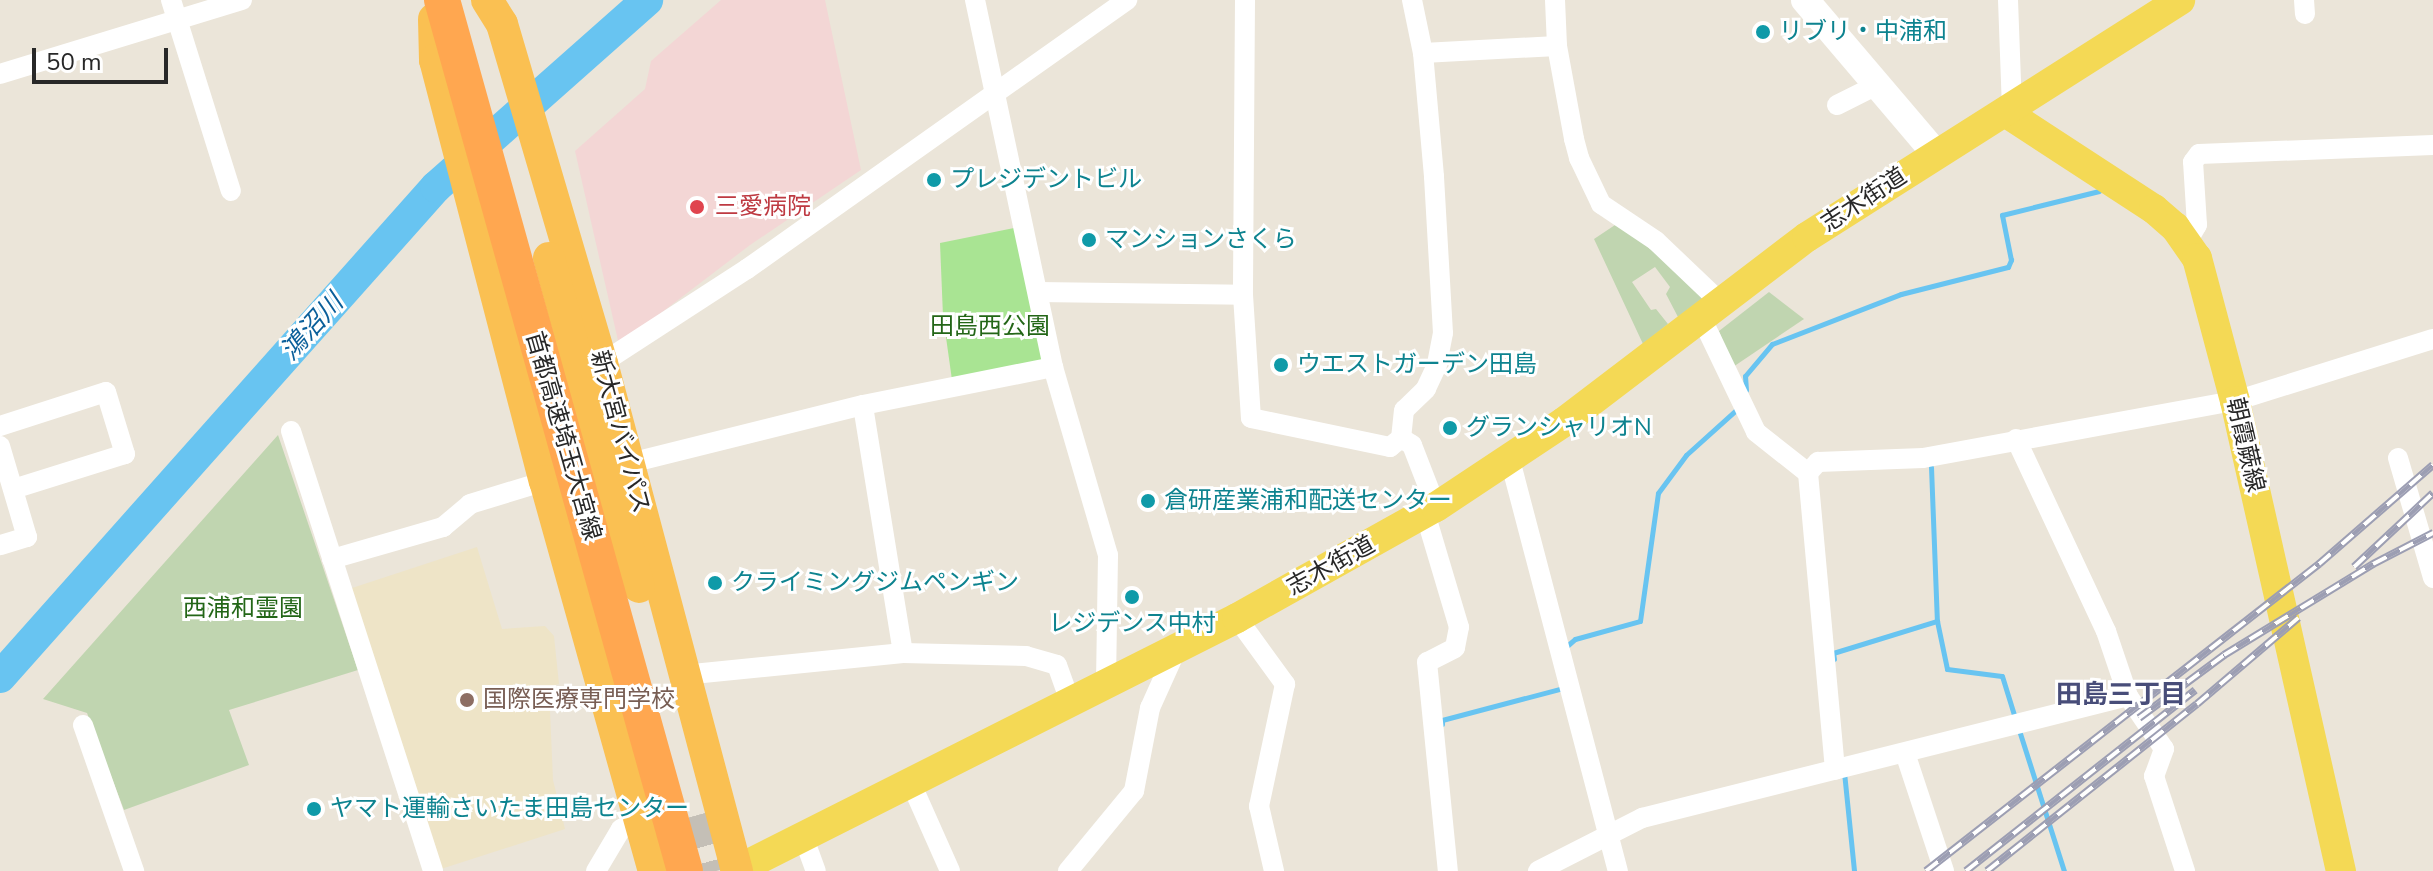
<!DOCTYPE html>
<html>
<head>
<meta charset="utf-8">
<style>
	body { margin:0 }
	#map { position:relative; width:2433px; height:871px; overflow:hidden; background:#ebe5d9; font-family:"Nunito Sans","Noto Sans JP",sans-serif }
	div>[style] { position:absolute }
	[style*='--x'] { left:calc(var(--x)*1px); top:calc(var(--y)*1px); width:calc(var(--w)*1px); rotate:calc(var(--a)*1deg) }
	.education>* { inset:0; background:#eee4c7 }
	.medical>* { inset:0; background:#f3d6d5 }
	.green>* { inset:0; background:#a9e493 }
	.cemetery>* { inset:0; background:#c0d5b0 }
	.stream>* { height:5px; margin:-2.5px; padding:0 2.5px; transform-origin:2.5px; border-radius:2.5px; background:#68c4f1 }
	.river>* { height:32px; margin:-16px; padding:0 16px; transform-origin:16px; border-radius:16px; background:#68c4f1 }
	.trunk-tunnel>* { height:32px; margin-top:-16px; transform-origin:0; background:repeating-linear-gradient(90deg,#c4bfb6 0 32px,transparent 0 48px) }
	.minor>* { height:20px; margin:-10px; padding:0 10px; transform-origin:10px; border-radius:10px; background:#fff }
	.secondary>* { height:28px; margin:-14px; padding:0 14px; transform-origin:14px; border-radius:14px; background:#fff }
	.primary>* { height:30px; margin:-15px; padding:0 15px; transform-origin:15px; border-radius:15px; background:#f4d955 }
	.trunk>* { height:32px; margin:-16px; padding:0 16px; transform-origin:16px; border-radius:16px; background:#fac052 }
	.motorway>* { height:36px; margin:-18px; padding:0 18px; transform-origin:18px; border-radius:18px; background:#ffa750 }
	.rail>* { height:8px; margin-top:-4px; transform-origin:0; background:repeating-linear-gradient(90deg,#fff 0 15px,#9c9eb3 0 30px); box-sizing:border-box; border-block:2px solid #9c9eb3 }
	.dots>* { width:22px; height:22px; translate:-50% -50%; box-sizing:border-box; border:4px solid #fff; border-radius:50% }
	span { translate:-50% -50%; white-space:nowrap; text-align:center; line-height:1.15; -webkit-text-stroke:6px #fff; paint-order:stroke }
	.culture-label { font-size:24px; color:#0d838f }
	.left { translate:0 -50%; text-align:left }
	.street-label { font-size:24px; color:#282828 }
	.health-label { font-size:24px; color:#be3a42 }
	.park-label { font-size:24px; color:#236617 }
	.education-label { font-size:24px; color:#785e54 }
	.water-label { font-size:26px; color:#0a5f9a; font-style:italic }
	.neighbourhood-label { font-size:26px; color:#484d79; font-weight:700 }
	.scale { position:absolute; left:32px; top:48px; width:136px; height:36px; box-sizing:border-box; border:4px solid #282828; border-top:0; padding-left:10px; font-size:24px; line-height:28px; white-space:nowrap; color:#282828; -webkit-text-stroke:6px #fff; paint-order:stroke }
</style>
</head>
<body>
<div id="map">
	<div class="education">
		<i style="clip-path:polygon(477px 547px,502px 629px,545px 626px,554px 636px,559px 684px,549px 687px,553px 780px,565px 829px,441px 869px,349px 589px)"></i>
	</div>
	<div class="medical">
		<i style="clip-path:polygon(721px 0,825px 0,861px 170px,750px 245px,619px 345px,575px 151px,645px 89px,651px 61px)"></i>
	</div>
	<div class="green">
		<i style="clip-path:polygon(1014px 228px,1044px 355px,1039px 364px,952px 380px,943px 316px,940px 243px)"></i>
	</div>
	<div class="cemetery">
		<i style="clip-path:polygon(1615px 225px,1649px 245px,1703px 298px,1678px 317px,1666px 294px,1670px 287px,1655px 267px,1632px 282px,1651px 310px,1656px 309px,1668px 324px,1643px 344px,1594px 239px)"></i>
		<i style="clip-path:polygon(1769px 292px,1804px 319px,1733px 367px,1719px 331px)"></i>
		<i style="clip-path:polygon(278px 435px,358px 670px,229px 710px,249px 765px,124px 810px,87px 713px,43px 699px)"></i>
	</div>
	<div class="stream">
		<i style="--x:1746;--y:390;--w:14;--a:-94"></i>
		<i style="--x:1745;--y:376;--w:42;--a:-49.8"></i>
		<i style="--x:1772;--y:344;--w:138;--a:-21.2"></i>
		<i style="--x:1901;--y:294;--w:110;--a:-14.2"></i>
		<i style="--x:2008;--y:267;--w:8;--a:-67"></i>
		<i style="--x:2011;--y:260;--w:46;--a:-101.3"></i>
		<i style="--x:2002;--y:215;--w:100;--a:-13.9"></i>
		<i style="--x:1931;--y:467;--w:154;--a:87.8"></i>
		<i style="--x:1937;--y:621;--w:49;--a:78.2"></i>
		<i style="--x:1947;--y:669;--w:55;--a:7.3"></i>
		<i style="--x:2002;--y:676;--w:44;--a:72.8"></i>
		<i style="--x:61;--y:589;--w:12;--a:42"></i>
		<i style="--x:1568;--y:645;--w:9;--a:-41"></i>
		<i style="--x:1575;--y:639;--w:67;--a:-15.5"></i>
		<i style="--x:1640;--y:621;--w:129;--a:-82"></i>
		<i style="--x:1658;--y:493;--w:47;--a:-53.6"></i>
		<i style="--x:1686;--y:455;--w:69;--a:-42"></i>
		<i style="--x:1834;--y:659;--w:6;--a:-99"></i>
		<i style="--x:1833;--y:653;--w:109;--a:-17.1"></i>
		<i style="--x:1442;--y:724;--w:4;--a:-90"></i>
		<i style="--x:1442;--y:720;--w:125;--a:-14.8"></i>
		<i style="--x:2018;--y:727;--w:151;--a:72.3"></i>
		<i style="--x:1844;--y:772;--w:100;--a:84.2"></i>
	</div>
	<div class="river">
		<i style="--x:0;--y:677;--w:656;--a:-48.34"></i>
		<i style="--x:436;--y:187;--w:282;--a:-41.5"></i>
	</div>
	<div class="trunk-tunnel">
		<i style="--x:701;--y:814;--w:59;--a:74.3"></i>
	</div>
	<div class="minor">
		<i style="--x:171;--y:0;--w:200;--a:72.6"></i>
		<i style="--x:975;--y:0;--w:375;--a:78"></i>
		<i style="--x:1053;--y:367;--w:196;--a:73.7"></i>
		<i style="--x:1108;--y:555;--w:131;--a:90.9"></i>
		<i style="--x:1245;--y:0;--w:295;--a:90.4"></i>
		<i style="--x:1243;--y:295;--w:123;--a:86.3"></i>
		<i style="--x:1251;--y:418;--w:142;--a:11.8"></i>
		<i style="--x:1390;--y:447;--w:14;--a:-39"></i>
		<i style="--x:1412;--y:0;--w:54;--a:78.3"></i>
		<i style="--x:1423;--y:53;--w:124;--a:84.9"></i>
		<i style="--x:1434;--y:177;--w:156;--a:86.7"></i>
		<i style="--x:1443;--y:333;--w:33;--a:101"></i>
		<i style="--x:1437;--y:365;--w:26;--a:115"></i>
		<i style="--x:1426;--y:389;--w:30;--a:136"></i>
		<i style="--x:1404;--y:410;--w:28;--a:96"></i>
		<i style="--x:1401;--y:438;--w:13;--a:32"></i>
		<i style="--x:1412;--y:445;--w:66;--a:68.8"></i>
		<i style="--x:1555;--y:0;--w:46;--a:87.5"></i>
		<i style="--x:1557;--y:46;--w:95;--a:79.6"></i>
		<i style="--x:1574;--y:139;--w:20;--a:75"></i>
		<i style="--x:1579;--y:158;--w:51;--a:64.4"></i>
		<i style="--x:1601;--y:204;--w:66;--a:33.9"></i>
		<i style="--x:1656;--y:241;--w:87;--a:43.6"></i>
		<i style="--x:2008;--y:0;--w:108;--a:87.9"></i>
		<i style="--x:2304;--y:0;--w:14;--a:86"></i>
		<i style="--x:1423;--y:53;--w:134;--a:-3"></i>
		<i style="--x:0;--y:74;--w:253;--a:-17"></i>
		<i style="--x:1837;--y:105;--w:45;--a:-26.6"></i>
		<i style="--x:2187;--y:242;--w:20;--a:-60"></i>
		<i style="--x:2197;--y:225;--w:63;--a:-93.6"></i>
		<i style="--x:2193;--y:162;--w:10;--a:-53"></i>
		<i style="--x:2199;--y:154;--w:234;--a:-2.2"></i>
		<i style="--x:1038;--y:292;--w:205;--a:0.8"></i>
		<i style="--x:1701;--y:317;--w:127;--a:64.4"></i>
		<i style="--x:1756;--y:432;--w:66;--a:38.3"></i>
		<i style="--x:1808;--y:473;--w:298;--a:84.8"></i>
		<i style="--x:602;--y:363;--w:173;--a:-33"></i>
		<i style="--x:747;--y:269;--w:466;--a:-35.3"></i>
		<i style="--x:0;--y:426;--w:111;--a:-17.8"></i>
		<i style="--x:106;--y:392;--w:65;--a:73"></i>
		<i style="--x:125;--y:454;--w:117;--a:162.6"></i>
		<i style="--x:291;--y:431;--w:462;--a:72.1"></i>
		<i style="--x:2016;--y:439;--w:212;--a:64.9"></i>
		<i style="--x:2106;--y:631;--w:69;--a:71.3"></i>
		<i style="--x:2128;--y:696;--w:64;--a:55.8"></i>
		<i style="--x:2164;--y:749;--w:29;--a:110"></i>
		<i style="--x:2154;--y:776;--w:100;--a:71.9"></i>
		<i style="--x:0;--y:446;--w:95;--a:73.5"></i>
		<i style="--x:27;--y:537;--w:28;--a:163"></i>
		<i style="--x:2398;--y:458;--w:125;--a:73.7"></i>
		<i style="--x:1510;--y:460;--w:425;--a:75.3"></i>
		<i style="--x:630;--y:463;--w:240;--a:-14"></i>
		<i style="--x:1808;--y:473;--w:15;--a:-48"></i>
		<i style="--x:1818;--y:462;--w:105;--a:-2.2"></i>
		<i style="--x:1923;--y:458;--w:317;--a:-10.4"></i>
		<i style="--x:2235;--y:401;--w:207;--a:-17.4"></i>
		<i style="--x:1425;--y:513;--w:119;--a:73.4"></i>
		<i style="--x:1459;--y:627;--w:21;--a:101"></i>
		<i style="--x:1455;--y:648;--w:31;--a:153"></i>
		<i style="--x:1427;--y:662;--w:210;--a:84.3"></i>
		<i style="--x:332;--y:559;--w:116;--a:-16.1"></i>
		<i style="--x:443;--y:527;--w:35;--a:-40"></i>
		<i style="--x:470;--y:504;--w:78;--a:-17"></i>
		<i style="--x:1237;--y:618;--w:82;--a:54"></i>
		<i style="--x:1285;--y:684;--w:125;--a:102"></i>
		<i style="--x:1259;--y:806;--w:67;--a:77"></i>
		<i style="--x:903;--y:653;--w:251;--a:-99.2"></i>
		<i style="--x:863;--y:405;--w:194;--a:-11.3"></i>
		<i style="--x:683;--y:675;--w:221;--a:-5.7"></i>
		<i style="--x:903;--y:653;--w:123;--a:1.4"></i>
		<i style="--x:1026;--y:656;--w:32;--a:16"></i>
		<i style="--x:1057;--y:665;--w:41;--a:70.3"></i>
		<i style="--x:83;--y:725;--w:155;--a:70.7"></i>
		<i style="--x:1905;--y:753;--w:124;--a:71.7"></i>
		<i style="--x:910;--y:781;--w:98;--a:66"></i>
		<i style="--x:803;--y:836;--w:37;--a:70"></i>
		<i style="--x:596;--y:871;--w:49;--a:-59.2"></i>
		<i style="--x:621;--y:829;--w:21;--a:-28"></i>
		<i style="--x:1068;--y:871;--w:104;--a:-50.5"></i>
		<i style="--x:1134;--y:791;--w:85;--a:-79.1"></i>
		<i style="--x:1150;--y:708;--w:66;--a:-65.8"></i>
		<i style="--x:1538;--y:871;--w:117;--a:-27"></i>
		<i style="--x:1642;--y:818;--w:501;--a:-14.09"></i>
	</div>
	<div class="secondary">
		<i style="--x:1805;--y:0;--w:202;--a:49.6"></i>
	</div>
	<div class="primary">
		<i style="--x:2005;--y:112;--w:178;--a:33.1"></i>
		<i style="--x:2154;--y:209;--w:28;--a:41"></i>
		<i style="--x:2175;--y:227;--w:38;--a:55"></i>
		<i style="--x:2197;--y:258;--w:148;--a:75.1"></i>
		<i style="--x:2235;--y:401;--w:482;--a:77.3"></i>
		<i style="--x:735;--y:871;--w:562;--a:-26.75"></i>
		<i style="--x:1237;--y:618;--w:228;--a:-29.2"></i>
		<i style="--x:1436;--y:507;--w:154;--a:-33.6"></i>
		<i style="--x:1564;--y:422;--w:305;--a:-37.3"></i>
		<i style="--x:1807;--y:237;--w:442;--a:-32.4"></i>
	</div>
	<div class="trunk">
		<i style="--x:487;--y:0;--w:28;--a:58"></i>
		<i style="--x:502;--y:24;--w:353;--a:73.6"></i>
		<i style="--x:602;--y:363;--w:526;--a:75.12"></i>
		<i style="--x:434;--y:19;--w:41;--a:88.6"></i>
		<i style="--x:435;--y:60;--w:435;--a:75.4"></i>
		<i style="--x:545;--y:481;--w:405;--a:74.4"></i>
		<i style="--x:549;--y:258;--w:341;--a:74.7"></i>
	</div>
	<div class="motorway">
		<i style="--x:442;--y:0;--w:904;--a:74.41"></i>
	</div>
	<div class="rail">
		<i style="--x:2354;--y:567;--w:108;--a:-43.1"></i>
		<i style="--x:2139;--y:718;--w:106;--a:-36.5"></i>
		<i style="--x:2224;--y:655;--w:175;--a:-31.4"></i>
		<i style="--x:2373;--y:564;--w:68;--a:-27.3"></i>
		<i style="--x:1926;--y:871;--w:499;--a:-38"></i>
		<i style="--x:2319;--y:564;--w:151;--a:-41"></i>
		<i style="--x:1966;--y:871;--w:292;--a:-38.3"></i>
		<i style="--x:1987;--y:871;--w:268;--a:-38.5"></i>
		<i style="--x:2197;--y:704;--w:133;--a:-40.4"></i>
	</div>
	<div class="dots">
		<i style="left:1763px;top:32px;background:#0f9aa8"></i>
		<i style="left:934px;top:180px;background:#0f9aa8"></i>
		<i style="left:697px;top:207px;background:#e0444e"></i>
		<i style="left:1089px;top:240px;background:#0f9aa8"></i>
		<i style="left:1281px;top:365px;background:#0f9aa8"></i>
		<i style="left:1450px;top:428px;background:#0f9aa8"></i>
		<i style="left:1148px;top:501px;background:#0f9aa8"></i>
		<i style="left:715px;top:583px;background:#0f9aa8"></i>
		<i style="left:1132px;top:597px;background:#0f9aa8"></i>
		<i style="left:467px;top:700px;background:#8d6e63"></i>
		<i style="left:314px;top:809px;background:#0f9aa8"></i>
	</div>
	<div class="culture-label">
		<span class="left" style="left:1779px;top:32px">リブリ・中浦和</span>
		<span class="left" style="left:950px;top:180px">プレジデントビル</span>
		<span class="left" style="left:1105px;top:240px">マンションさくら</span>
		<span class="left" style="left:1297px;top:365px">ウエストガーデン田島</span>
		<span class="left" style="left:1466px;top:428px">グランシャリオN</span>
		<span class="left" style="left:1164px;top:501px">倉研産業浦和配送センター</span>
		<span class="left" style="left:731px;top:583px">クライミングジムペンギン</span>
		<span style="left:1132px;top:624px">レジデンス中村</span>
		<span class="left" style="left:330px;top:809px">ヤマト運輸さいたま田島センター</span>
	</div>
	<div class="street-label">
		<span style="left:1864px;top:200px;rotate:-33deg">志木街道</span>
		<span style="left:620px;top:432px;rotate:75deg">新大宮バイパス</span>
		<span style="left:563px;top:436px;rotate:74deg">首都高速埼玉大宮線</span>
		<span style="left:2245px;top:445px;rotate:77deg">朝霞蕨線</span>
		<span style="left:1331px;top:566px;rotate:-29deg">志木街道</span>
	</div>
	<div class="health-label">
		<span class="left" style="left:715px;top:207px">三愛病院</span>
	</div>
	<div class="park-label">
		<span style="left:990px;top:327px">田島西公園</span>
		<span style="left:243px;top:609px">西浦和霊園</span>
	</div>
	<div class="education-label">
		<span class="left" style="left:483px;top:700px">国際医療専門学校</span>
	</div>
	<div class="water-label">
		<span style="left:312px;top:327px;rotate:-48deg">鴻沼川</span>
	</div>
	<div class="neighbourhood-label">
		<span style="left:2121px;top:695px">田島三丁目</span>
	</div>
	<div class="scale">50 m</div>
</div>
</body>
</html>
